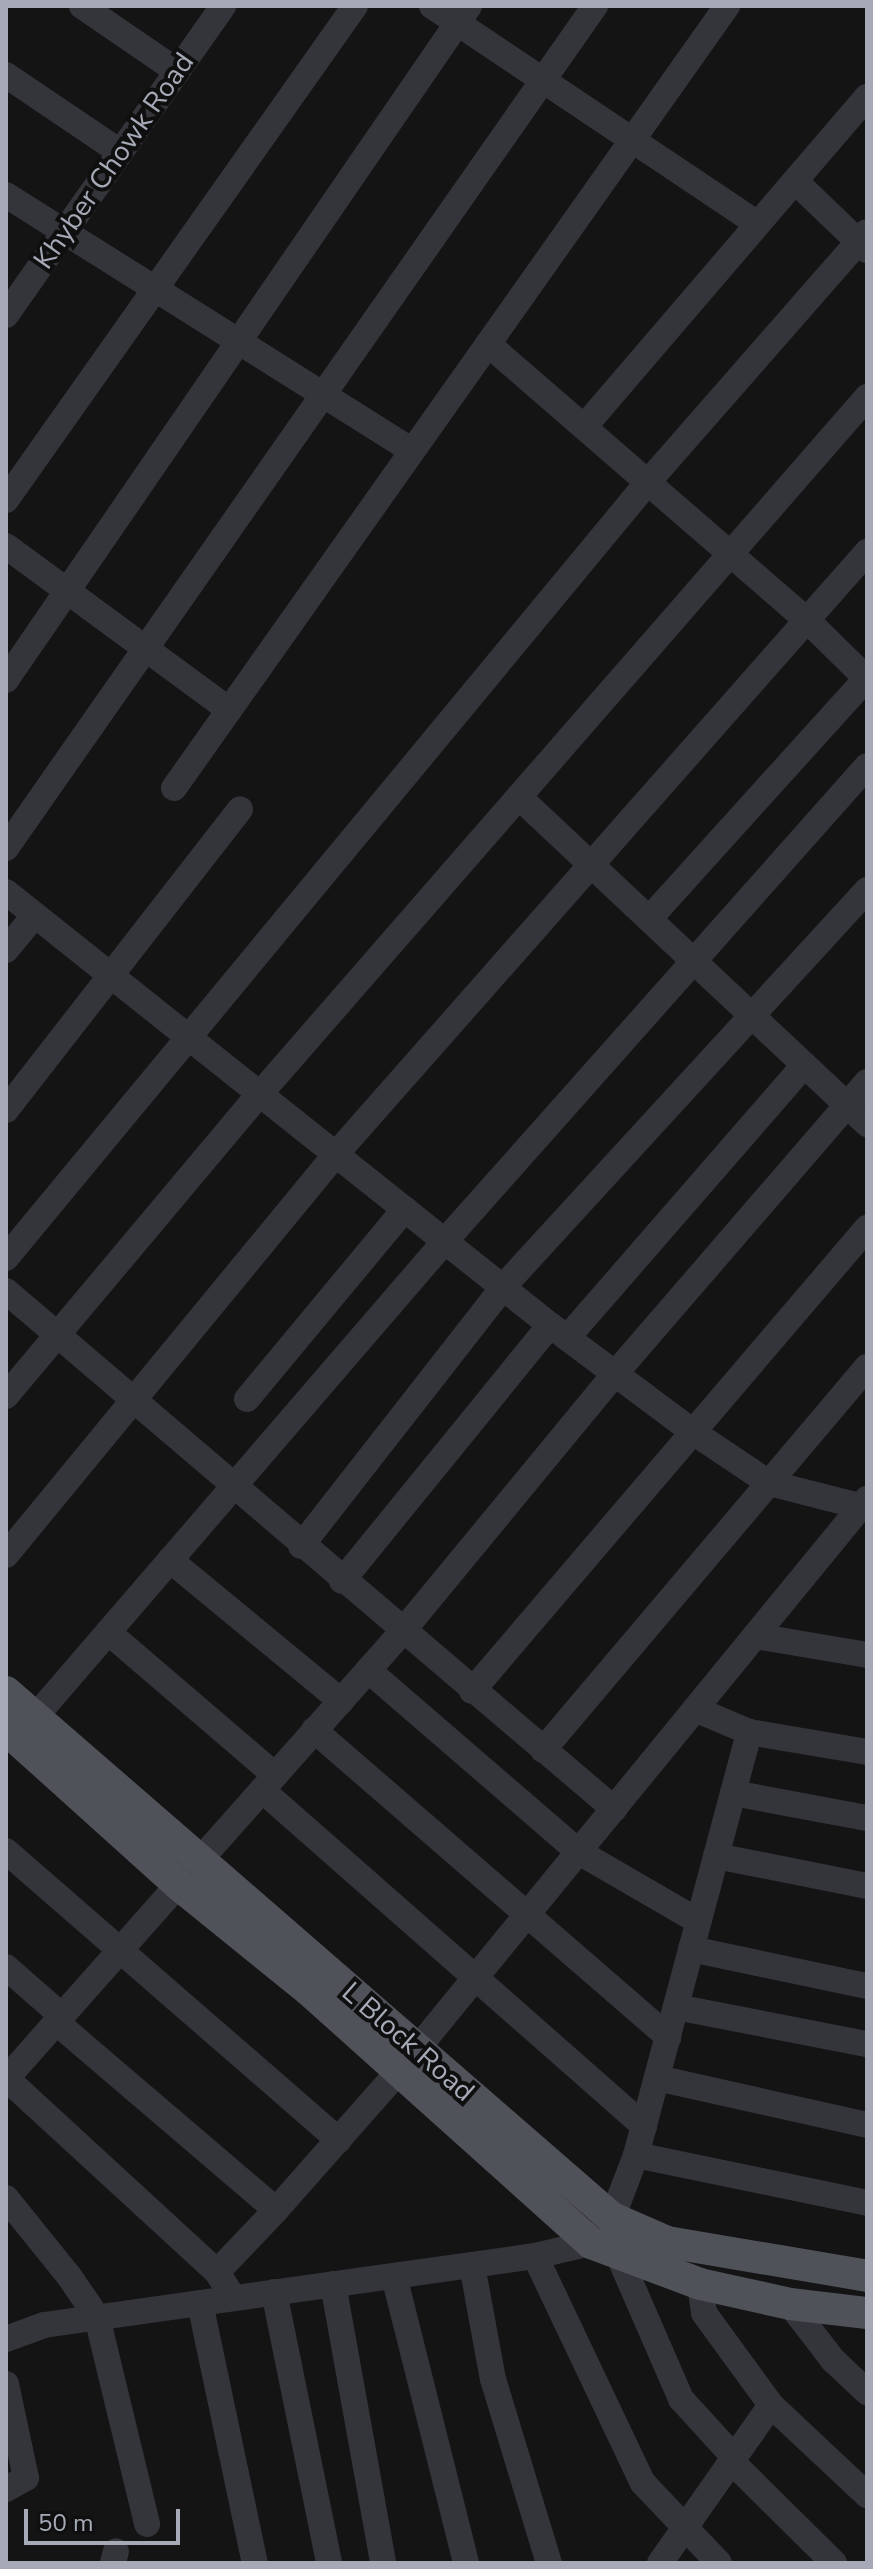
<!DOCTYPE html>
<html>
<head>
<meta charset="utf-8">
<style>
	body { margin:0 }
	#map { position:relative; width:873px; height:2569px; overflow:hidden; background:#141415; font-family:"Nunito Sans",sans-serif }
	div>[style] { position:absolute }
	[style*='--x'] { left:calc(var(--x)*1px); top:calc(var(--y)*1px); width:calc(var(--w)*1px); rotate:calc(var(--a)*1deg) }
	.minor>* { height:26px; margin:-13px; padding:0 13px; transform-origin:13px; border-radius:13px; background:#34353a }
	.major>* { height:32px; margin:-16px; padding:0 16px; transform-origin:16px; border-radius:16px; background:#505259 }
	span { translate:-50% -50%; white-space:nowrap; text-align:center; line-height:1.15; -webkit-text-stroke:8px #0f0f10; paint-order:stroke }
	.street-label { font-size:28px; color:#a5aab6 }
	.frame { position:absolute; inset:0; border:8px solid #a5aab6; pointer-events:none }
	.scale { position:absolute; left:24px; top:2509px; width:156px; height:36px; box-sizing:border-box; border:4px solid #a5aab6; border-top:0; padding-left:10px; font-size:24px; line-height:28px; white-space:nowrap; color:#a5aab6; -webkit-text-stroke:6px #0f0f10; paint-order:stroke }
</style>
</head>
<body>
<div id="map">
	<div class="minor">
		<i style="--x:82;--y:6;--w:115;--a:34.4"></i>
		<i style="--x:432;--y:6;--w:392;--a:33.8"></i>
		<i style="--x:6;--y:75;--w:138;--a:34"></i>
		<i style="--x:795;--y:181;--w:100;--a:43.8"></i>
		<i style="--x:6;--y:195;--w:480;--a:32.2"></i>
		<i style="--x:6;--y:315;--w:378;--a:-54.9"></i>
		<i style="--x:488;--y:344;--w:422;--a:40.9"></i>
		<i style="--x:807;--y:620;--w:84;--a:44.5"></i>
		<i style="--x:584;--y:427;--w:435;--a:-49.4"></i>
		<i style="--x:6;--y:500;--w:605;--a:-54.76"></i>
		<i style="--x:6;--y:546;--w:277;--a:36.3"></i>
		<i style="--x:6;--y:680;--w:818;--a:-55.51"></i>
		<i style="--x:174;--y:788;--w:958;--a:-54.73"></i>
		<i style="--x:519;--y:797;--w:478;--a:43.2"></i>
		<i style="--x:6;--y:848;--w:1028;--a:-55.03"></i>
		<i style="--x:6;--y:892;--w:695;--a:38.52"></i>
		<i style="--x:550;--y:1325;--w:179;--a:36.8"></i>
		<i style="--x:693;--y:1432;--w:92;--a:33.9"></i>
		<i style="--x:769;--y:1483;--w:101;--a:14.3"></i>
		<i style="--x:649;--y:919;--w:325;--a:-47.9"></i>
		<i style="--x:6;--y:950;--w:45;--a:-50.4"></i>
		<i style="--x:6;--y:1110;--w:381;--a:-52.1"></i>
		<i style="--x:6;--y:1258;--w:1007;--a:-50.4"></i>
		<i style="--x:648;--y:482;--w:332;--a:-48.8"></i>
		<i style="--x:6;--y:1291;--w:799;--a:40.43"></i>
		<i style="--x:567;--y:1338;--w:362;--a:-49"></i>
		<i style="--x:6;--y:1396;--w:393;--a:-50"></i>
		<i style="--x:259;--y:1095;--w:926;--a:-48.94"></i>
		<i style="--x:247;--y:1399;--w:247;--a:-50.3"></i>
		<i style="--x:301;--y:1546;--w:328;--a:-52"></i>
		<i style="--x:503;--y:1287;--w:539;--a:-47.48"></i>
		<i style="--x:6;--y:1555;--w:519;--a:-50.55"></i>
		<i style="--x:336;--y:1154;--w:803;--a:-48.59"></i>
		<i style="--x:170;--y:1560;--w:222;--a:39.5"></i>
		<i style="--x:342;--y:1581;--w:330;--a:-50.9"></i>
		<i style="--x:108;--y:1632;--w:220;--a:40.6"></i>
		<i style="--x:755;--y:1636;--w:114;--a:9.6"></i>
		<i style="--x:368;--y:1670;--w:279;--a:40.8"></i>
		<i style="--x:579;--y:1852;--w:138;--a:30.1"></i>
		<i style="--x:472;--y:1691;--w:609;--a:-49.53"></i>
		<i style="--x:695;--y:1709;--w:59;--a:23.1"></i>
		<i style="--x:749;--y:1732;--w:120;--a:9.6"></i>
		<i style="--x:35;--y:1717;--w:628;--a:-49.26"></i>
		<i style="--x:445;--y:1241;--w:635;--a:-48.38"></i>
		<i style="--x:314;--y:1730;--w:469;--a:40.9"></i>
		<i style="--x:543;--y:1750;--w:502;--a:-49.77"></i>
		<i style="--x:262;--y:1790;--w:509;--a:41.33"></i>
		<i style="--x:733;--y:1793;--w:136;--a:10.6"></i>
		<i style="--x:6;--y:1851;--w:441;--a:41"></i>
		<i style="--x:716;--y:1856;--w:154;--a:11.2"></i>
		<i style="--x:691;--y:1949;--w:180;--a:11.9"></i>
		<i style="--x:6;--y:1967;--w:74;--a:41.2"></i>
		<i style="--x:676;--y:2007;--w:195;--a:11"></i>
		<i style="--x:56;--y:2022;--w:289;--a:40.5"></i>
		<i style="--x:276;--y:2210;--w:184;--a:-48.5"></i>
		<i style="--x:417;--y:2049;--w:711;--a:-50.71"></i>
		<i style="--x:6;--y:2078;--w:287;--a:42.6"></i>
		<i style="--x:217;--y:2272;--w:31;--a:58"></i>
		<i style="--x:657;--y:2078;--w:215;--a:12.6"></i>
		<i style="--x:6;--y:2079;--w:597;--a:-48.46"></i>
		<i style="--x:402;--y:1632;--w:333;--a:-50.5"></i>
		<i style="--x:614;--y:1375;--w:387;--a:-49.2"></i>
		<i style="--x:636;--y:2155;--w:236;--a:11.7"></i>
		<i style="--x:6;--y:2198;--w:100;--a:51.1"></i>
		<i style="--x:69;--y:2276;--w:50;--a:55.7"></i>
		<i style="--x:97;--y:2317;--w:213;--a:76.4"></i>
		<i style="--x:618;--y:2254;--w:158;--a:66.5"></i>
		<i style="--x:681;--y:2399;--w:79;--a:47.6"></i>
		<i style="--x:535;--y:2256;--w:251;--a:64.6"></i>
		<i style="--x:643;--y:2483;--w:110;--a:46.5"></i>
		<i style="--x:472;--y:2265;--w:116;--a:79.6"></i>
		<i style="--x:493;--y:2379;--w:192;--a:73.1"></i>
		<i style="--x:217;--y:2272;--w:86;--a:-46.4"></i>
		<i style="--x:394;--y:2276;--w:296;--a:75.9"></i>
		<i style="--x:333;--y:2284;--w:283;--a:79.8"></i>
		<i style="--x:700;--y:2284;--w:29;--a:82"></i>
		<i style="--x:704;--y:2313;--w:114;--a:53.9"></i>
		<i style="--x:771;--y:2405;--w:132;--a:43.2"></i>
		<i style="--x:274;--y:2292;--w:277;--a:78.5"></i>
		<i style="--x:200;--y:2303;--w:266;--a:78.1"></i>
		<i style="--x:790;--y:2304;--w:71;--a:52.5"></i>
		<i style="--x:833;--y:2360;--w:47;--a:43.3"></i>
		<i style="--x:6;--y:2339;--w:40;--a:-20.2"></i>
		<i style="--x:44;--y:2325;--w:496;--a:-8"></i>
		<i style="--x:535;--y:2256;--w:57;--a:-13.1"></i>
		<i style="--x:591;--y:2243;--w:33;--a:-50"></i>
		<i style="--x:612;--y:2218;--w:67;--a:-69.1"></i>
		<i style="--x:636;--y:2155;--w:438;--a:-75"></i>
		<i style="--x:6;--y:2384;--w:96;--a:78"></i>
		<i style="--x:26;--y:2478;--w:23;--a:151"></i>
		<i style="--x:731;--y:2461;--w:145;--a:44.7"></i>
		<i style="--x:113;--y:2563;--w:12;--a:-76"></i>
		<i style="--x:660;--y:2563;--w:193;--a:-54.9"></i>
	</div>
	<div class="major">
		<i style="--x:6;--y:1692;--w:802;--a:40.96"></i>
		<i style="--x:612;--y:2218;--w:60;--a:23.6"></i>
		<i style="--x:667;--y:2242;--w:203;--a:9.6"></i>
		<i style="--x:6;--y:1729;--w:232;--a:42"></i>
		<i style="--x:178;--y:1884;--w:169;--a:39"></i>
		<i style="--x:309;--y:1990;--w:379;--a:41.9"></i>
		<i style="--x:591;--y:2243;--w:116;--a:20.6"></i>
		<i style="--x:700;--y:2284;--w:92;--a:12.5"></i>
		<i style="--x:790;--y:2304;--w:78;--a:6.7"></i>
	</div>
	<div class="street-label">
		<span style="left:114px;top:161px;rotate:-55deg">Khyber Chowk Road</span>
		<span style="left:408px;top:2042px;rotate:41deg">L Block Road</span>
	</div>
	<div class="frame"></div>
	<div class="scale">50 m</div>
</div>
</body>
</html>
